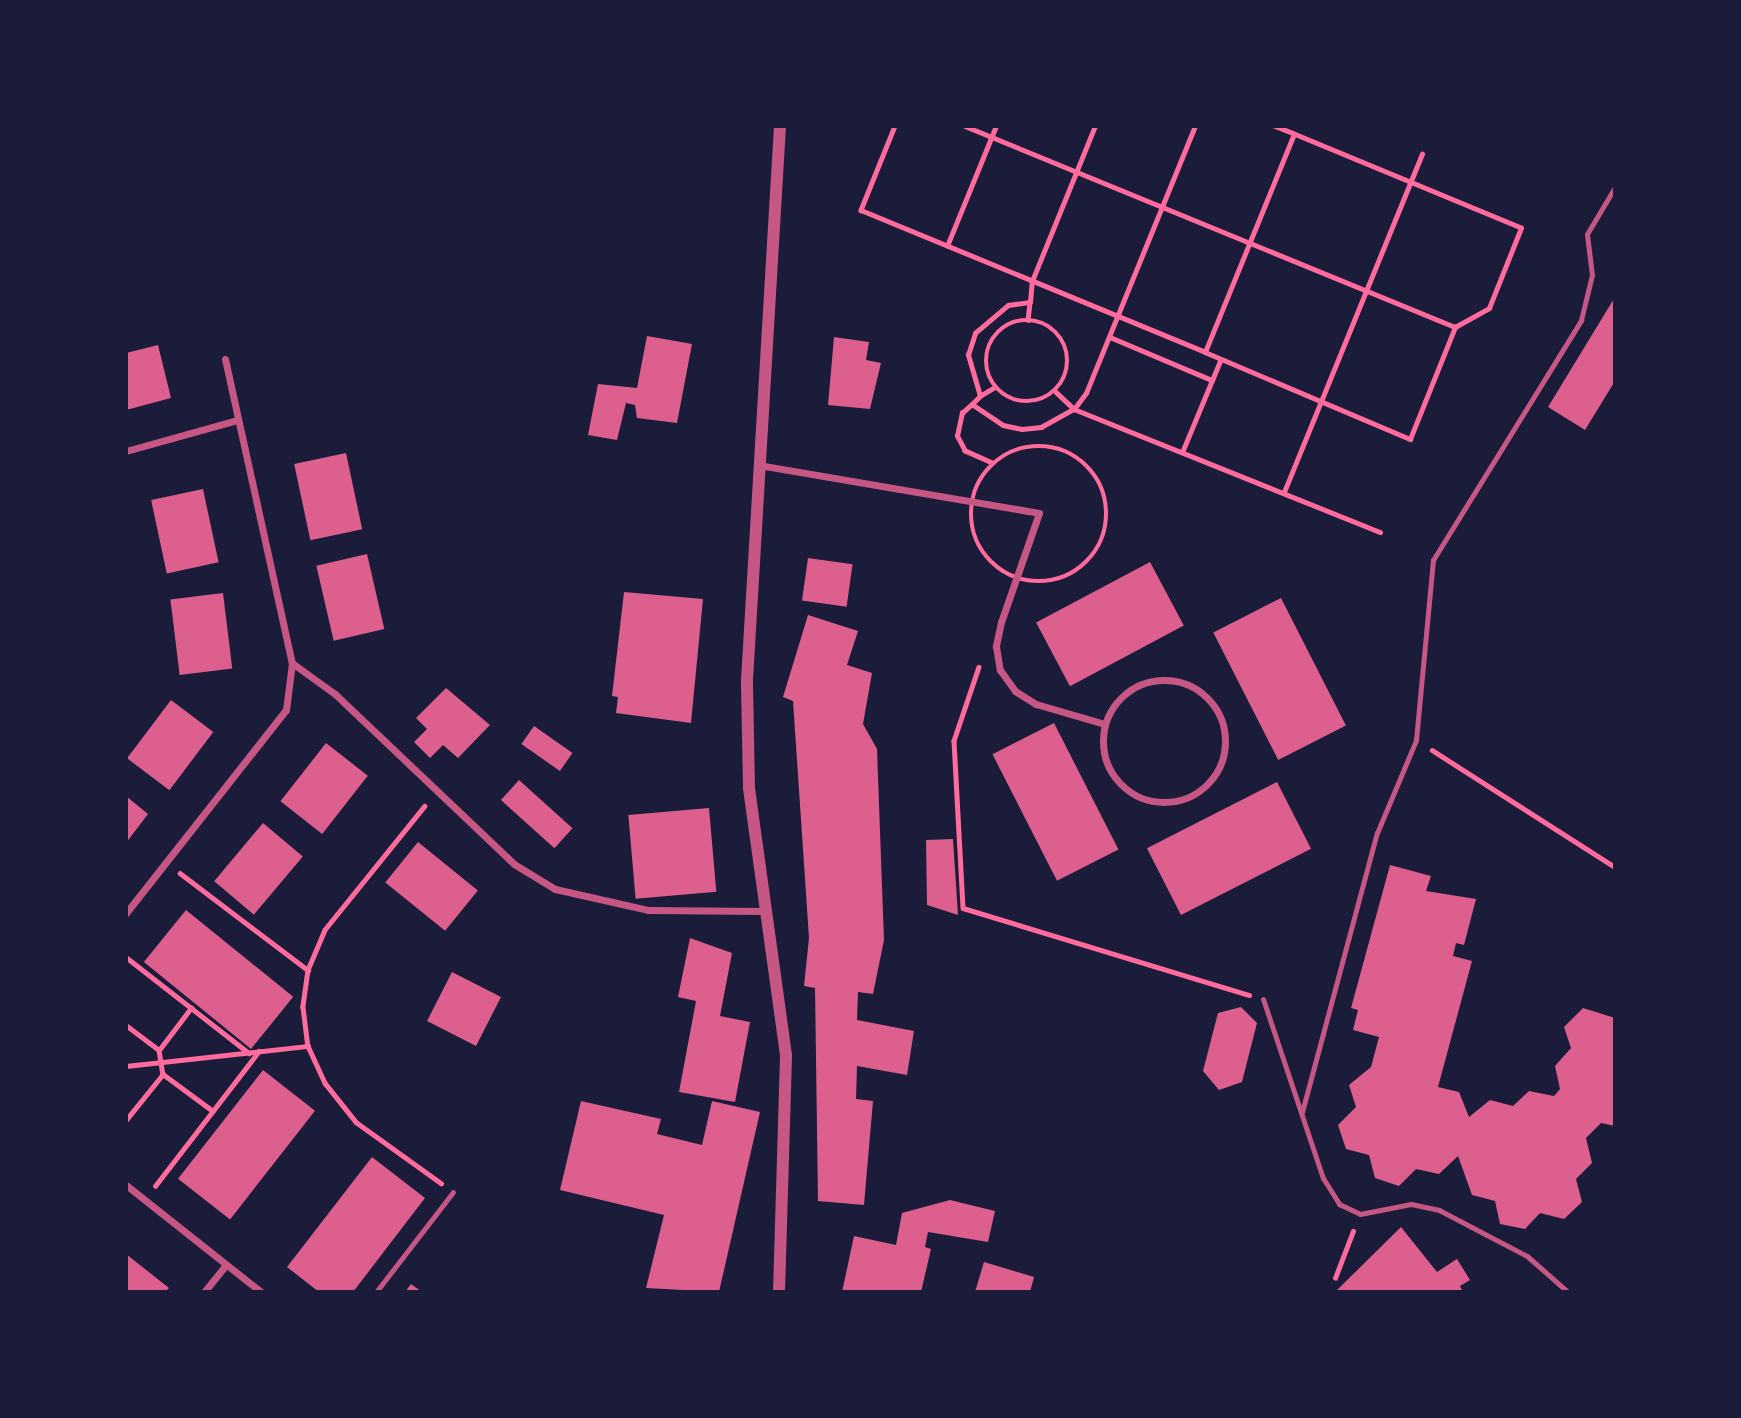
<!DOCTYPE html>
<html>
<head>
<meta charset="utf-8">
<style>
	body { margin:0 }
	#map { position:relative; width:1741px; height:1418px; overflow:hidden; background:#1b1b3a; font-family:"Playfair Display",serif }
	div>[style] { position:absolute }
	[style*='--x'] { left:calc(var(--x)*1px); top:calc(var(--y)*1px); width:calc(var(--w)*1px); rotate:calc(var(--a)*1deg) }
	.building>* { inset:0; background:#dd5f8e; transform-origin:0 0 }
	.path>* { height:4.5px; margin:-2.25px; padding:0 2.25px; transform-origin:2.25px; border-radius:2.25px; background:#ff6b9d }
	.path>.ring { margin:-2.25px; padding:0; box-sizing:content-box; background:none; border:4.5px solid #ff6b9d; border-radius:50% }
	.service>* { height:5px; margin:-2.5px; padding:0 2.5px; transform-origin:2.5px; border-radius:2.5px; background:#c65784 }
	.minor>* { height:7px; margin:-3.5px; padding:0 3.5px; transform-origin:3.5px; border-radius:3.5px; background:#c65784 }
	.minor>.ring { margin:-3.5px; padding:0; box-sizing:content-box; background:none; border:7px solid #c65784; border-radius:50% }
	.tertiary>* { height:12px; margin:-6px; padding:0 6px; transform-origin:6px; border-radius:6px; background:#c65784 }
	span { translate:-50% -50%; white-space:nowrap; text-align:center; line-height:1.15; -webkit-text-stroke:5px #1b1b3a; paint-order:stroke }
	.frame { position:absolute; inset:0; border:128px solid #1b1b3a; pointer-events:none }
</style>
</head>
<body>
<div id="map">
	<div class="building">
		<i style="clip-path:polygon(1615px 297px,1615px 381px,1585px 430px,1548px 407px)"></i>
		<i style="clip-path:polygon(647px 336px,692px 344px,677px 423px,637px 418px,635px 405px,626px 403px,617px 440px,588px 435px,598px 384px,637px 388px)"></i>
		<i style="clip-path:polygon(834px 337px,869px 342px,866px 360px,881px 363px,870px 409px,828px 405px)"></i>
		<i style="clip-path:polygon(158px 345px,171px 398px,126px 410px,126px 353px)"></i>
		<i style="left:346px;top:453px;width:78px;height:53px;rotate:78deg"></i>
		<i style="left:203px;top:489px;width:75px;height:53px;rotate:78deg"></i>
		<i style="left:367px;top:554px;width:77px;height:52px;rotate:77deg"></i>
		<i style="left:808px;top:558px;width:45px;height:43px;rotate:8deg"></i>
		<i style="left:1150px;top:562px;width:72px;height:129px;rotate:62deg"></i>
		<i style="clip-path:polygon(624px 592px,703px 599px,691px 723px,616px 713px,618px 697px,612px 696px)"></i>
		<i style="left:223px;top:593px;width:76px;height:53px;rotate:83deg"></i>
		<i style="left:1281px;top:598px;width:143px;height:76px;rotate:63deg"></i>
		<i style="clip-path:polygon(808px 615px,858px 631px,847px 665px,872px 673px,863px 724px,877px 749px,884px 940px,873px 994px,858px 992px,857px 1020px,914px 1031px,907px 1075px,857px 1066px,856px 1099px,873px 1101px,864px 1205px,818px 1201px,815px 988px,804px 986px,809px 938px,793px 701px,783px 697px)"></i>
		<i style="clip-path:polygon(446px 688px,490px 725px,458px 758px,443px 745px,430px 758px,414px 742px,427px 729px,416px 718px)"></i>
		<i style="left:171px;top:700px;width:53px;height:73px;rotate:37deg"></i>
		<i style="left:1054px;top:723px;width:142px;height:69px;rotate:63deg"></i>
		<i style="left:534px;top:726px;width:47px;height:22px;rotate:35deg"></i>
		<i style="left:326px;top:743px;width:53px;height:74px;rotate:38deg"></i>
		<i style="left:519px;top:780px;width:72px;height:27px;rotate:42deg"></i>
		<i style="left:1277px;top:782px;width:75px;height:146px;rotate:63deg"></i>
		<i style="clip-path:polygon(126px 796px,148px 814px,126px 843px)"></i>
		<i style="left:709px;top:808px;width:84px;height:81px;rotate:85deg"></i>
		<i style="left:263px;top:823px;width:52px;height:76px;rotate:40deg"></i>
		<i style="clip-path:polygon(953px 839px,958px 915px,927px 905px,926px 840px)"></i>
		<i style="left:418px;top:842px;width:77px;height:52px;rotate:39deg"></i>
		<i style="clip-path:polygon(1390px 865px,1431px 876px,1426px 891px,1476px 899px,1464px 945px,1456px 943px,1453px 956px,1472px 961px,1438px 1087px,1459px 1092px,1469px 1117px,1490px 1100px,1513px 1106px,1529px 1091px,1554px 1096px,1560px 1089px,1555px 1066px,1571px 1048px,1564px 1027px,1583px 1008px,1615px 1018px,1615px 1126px,1601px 1123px,1586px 1138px,1592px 1163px,1576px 1179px,1582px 1202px,1564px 1219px,1540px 1213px,1525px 1229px,1500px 1224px,1495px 1201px,1472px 1195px,1458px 1156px,1439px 1174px,1416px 1169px,1399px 1186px,1375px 1178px,1369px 1155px,1346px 1149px,1338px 1125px,1356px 1107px,1349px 1085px,1371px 1067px,1379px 1037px,1353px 1030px,1358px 1010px,1351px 1008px)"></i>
		<i style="left:186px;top:910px;width:138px;height:67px;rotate:39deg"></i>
		<i style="clip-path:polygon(690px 938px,732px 953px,720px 1016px,750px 1022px,735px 1102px,679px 1092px,696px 1001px,678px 997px)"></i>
		<i style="left:452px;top:972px;width:55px;height:55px;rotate:27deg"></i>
		<i style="clip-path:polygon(1241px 1007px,1257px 1023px,1242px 1082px,1219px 1090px,1203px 1071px,1218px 1013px)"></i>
		<i style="left:263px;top:1070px;width:66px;height:138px;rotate:38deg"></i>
		<i style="clip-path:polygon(581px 1101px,661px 1119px,657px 1134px,702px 1145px,712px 1101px,760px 1112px,719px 1292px,646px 1288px,664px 1215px,560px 1190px)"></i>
		<i style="clip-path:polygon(372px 1157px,425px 1198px,353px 1292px,319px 1292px,287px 1267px)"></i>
		<i style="clip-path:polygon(950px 1200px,995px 1211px,988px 1242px,928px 1232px,925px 1247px,931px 1249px,921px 1292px,842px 1292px,854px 1236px,896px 1245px,902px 1213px)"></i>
		<i style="clip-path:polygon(1401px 1227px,1437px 1272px,1457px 1259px,1470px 1280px,1460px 1286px,1463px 1292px,1335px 1292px)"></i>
		<i style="clip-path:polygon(126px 1254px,169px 1288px,165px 1292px,126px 1292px)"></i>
		<i style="clip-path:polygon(984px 1262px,1034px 1277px,1030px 1292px,975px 1292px)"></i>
		<i style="clip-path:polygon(411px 1284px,422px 1292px,405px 1292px)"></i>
	</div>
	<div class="path">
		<i style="--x:895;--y:126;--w:91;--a:112"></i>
		<i style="--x:861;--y:210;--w:372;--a:22.4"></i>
		<i style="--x:1205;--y:352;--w:235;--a:-67.8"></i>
		<i style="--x:1294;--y:134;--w:22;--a:-158"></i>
		<i style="--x:965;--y:126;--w:530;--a:22.3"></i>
		<i style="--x:947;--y:246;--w:130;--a:-67.8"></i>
		<i style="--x:1030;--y:302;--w:21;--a:-85"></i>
		<i style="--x:1032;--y:281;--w:167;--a:-67.9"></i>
		<i class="ring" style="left:986px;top:320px;width:77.5px;height:77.5px"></i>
		<i style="--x:1110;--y:337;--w:111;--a:22.9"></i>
		<i style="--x:1205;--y:352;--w:223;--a:23"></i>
		<i style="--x:1410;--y:439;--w:121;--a:-68.1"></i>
		<i style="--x:1455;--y:327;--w:39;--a:-29"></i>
		<i style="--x:1489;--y:308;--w:86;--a:-68.2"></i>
		<i style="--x:1521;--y:228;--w:246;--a:-157.5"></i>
		<i style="--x:1056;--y:392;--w:25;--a:43"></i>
		<i style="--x:1074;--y:409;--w:330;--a:21.9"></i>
		<i style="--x:980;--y:396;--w:17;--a:-31"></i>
		<i style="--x:972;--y:404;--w:11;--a:-45"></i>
		<i style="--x:980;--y:396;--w:43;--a:-106.3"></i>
		<i style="--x:968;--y:355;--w:23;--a:-72"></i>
		<i style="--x:975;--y:333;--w:43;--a:-40.3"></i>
		<i style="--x:1008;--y:305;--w:22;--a:-8"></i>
		<i style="--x:1030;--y:302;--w:18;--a:96"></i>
		<i class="ring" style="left:971px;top:446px;width:131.5px;height:131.5px"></i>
		<i style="--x:1183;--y:450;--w:96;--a:-67.4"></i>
		<i style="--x:992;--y:463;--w:30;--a:-156"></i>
		<i style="--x:965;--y:451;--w:17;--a:-118"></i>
		<i style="--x:957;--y:436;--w:24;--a:-78"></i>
		<i style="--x:962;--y:413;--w:13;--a:-42"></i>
		<i style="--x:972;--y:404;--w:37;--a:34"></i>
		<i style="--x:1003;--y:425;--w:19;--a:12"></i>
		<i style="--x:1022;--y:429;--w:19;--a:-6"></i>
		<i style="--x:1041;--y:427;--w:38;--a:-29"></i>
		<i style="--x:1074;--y:409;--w:20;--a:-53"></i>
		<i style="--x:1086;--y:393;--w:288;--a:-67.8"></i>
		<i style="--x:1284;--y:492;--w:365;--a:-67.8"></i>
		<i style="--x:979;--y:667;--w:78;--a:108.7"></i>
		<i style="--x:954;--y:741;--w:167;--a:86.9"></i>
		<i style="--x:963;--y:908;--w:299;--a:16.9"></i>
		<i style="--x:1432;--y:750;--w:217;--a:32.6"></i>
		<i style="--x:425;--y:806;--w:159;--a:128.9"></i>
		<i style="--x:325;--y:930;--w:43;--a:113"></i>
		<i style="--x:308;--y:970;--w:37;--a:98"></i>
		<i style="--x:303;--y:1007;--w:39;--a:83"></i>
		<i style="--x:308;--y:1046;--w:41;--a:65.3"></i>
		<i style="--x:325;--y:1083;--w:50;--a:51.5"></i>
		<i style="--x:356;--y:1122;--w:105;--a:35.7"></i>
		<i style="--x:180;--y:873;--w:161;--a:37.2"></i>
		<i style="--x:126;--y:957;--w:156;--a:38"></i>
		<i style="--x:126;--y:1025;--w:41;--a:37.1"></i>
		<i style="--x:159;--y:1050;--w:24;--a:81"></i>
		<i style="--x:163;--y:1074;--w:62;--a:36.5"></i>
		<i style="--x:159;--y:1050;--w:53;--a:-52.7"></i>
		<i style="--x:126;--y:1066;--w:183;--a:-6.3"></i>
		<i style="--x:126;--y:1120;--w:59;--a:-51.2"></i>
		<i style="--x:155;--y:1186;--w:170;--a:-52.4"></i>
		<i style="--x:1335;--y:1278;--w:50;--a:-69"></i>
		<i style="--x:1614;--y:1292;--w:1;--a:-45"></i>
	</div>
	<div class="service">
		<i style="--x:1263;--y:999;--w:189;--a:71.5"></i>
		<i style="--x:1323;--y:1178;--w:31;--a:58"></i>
		<i style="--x:1339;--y:1204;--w:23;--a:25"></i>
		<i style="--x:1360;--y:1214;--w:52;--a:-11.1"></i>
		<i style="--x:1411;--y:1204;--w:29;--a:12"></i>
		<i style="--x:1439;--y:1210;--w:99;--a:27.6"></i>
		<i style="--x:1527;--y:1256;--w:55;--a:41.3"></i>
		<i style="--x:1302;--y:1112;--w:289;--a:-75"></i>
		<i style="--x:1377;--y:833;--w:101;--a:-67.2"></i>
		<i style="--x:1416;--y:740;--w:181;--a:-84.6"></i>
		<i style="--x:1433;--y:560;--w:282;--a:-58.3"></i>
		<i style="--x:1581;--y:320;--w:46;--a:-76.3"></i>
		<i style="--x:1592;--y:275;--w:41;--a:-97"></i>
		<i style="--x:1587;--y:234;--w:55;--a:-59.2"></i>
		<i style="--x:376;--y:1292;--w:126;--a:-52.4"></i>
	</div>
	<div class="minor">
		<i style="--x:225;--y:359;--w:311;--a:77.6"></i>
		<i style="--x:292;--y:663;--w:53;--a:35.8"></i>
		<i style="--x:335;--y:694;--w:247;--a:43.5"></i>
		<i style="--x:514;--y:864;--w:48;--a:31.4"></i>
		<i style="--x:555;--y:889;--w:95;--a:12.7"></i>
		<i style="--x:648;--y:910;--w:118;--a:0.5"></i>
		<i style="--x:126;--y:451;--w:115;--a:-15.6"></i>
		<i style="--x:759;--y:465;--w:284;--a:9.7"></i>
		<i style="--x:1039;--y:513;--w:115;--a:109.2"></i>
		<i style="--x:1001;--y:622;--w:25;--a:102"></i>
		<i style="--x:996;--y:646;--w:24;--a:81"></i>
		<i style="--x:1000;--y:670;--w:26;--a:54"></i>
		<i style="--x:1015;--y:691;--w:25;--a:32"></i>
		<i style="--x:1036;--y:704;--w:72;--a:16.2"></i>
		<i class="ring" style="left:1103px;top:680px;width:115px;height:115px"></i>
		<i style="--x:126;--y:913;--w:258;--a:-51.8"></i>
		<i style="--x:286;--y:710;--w:47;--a:-82.7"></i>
		<i style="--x:126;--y:1185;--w:172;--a:38.4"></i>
		<i style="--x:204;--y:1292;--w:35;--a:-51"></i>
	</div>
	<div class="tertiary">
		<i style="--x:779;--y:1292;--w:237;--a:-88.3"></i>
		<i style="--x:786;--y:1055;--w:270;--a:-97.9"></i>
		<i style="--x:749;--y:788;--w:108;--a:-91.1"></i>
		<i style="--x:747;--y:680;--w:555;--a:-86.59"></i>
	</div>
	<div class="frame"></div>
</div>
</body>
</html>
